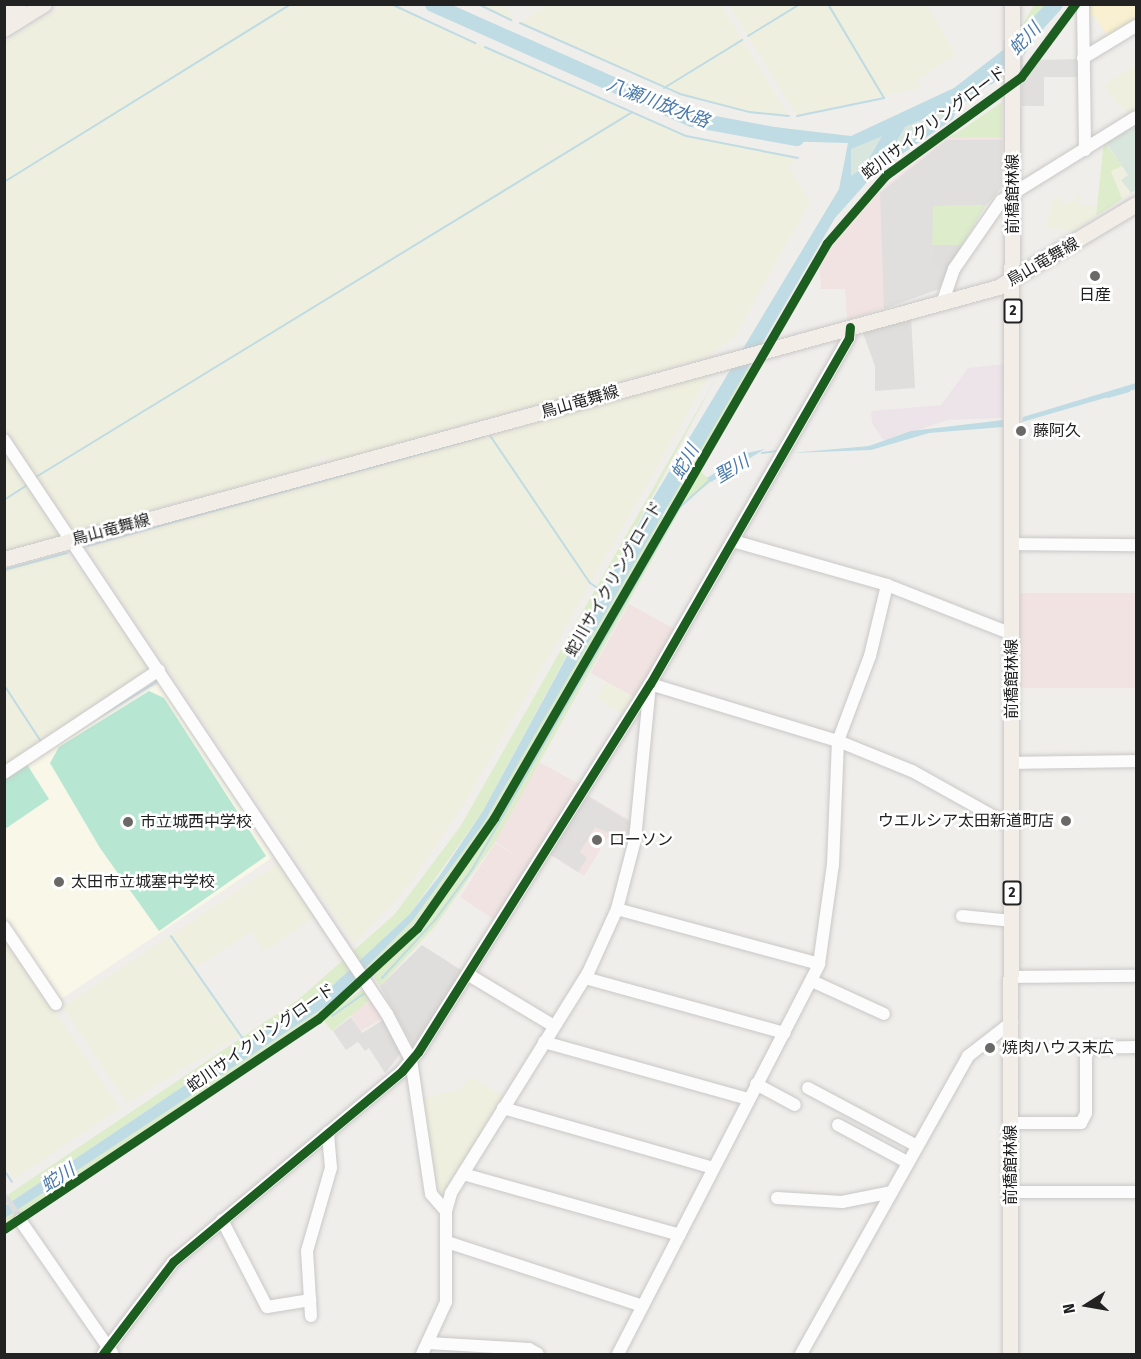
<!DOCTYPE html>
<html>
<head>
<meta charset="utf-8">
<style>
	body { margin:0 }
	#map { position:relative; width:1141px; height:1359px; overflow:hidden; background:#f0eeeb; font-family:"Fira Sans Condensed","Noto Sans JP",sans-serif }
	div>[style] { position:absolute }
	[style*='--x'] { left:calc(var(--x)*1px); top:calc(var(--y)*1px); width:calc(var(--w)*1px); rotate:calc(var(--a)*1deg) }
	.residential>* { inset:0; background:#dfdedc }
	.commercial>* { inset:0; background:#f1e3e1; transform-origin:0 0 }
	.industrial>* { inset:0; background:#ede4e9 }
	.education>* { inset:0; background:#f8f7e8 }
	.farmland>* { inset:0; background:#efefdf; transform-origin:0 0 }
	.grass>* { inset:0; background:#ddeccb }
	.wetland>* { inset:0; background:#d9e6de }
	.sand>* { inset:0; background:#f8f0d0 }
	.pitch>* { inset:0; background:#b7e6d2 }
	.parking>* { inset:0; background:#e0dfde }
	.water>* { inset:0; background:#bfdbe3 }
	.pier>* { inset:0; background:#dedddd }
	.stream>* { height:2px; margin:-1px; padding:0 1px; transform-origin:1px; border-radius:1px; background:#bfdbe3 }
	.river>* { height:15px; margin:-7.5px; padding:0 7.5px; transform-origin:7.5px; border-radius:7.5px; background:#bfdbe3 }
	.roads { filter:drop-shadow(0 0 2px #c9c8c7) drop-shadow(0 0 2px #c9c8c7) }
	.minor>* { height:12px; margin:-6px; padding:0 6px; transform-origin:6px; border-radius:6px; background:#fdfcfc }
	.major>* { height:15px; margin:-7.5px; padding:0 7.5px; transform-origin:7.5px; border-radius:7.5px; background:#f3ede7 }
	.cycleway>* { height:9px; margin:-4.5px; padding:0 4.5px; transform-origin:4.5px; border-radius:4.5px; background:#1b5e20 }
	.dots>* { width:16px; height:16px; translate:-50% -50%; box-sizing:border-box; border:3px solid #fff; border-radius:50% }
	span { translate:-50% -50%; white-space:nowrap; text-align:center; line-height:1.15; -webkit-text-stroke:5px #fff; paint-order:stroke }
	.shield-label span { padding:2px 4px; background:#fff; border:2px solid; border-radius:4px; -webkit-text-stroke-width:0 }
	.shield-label { font-size:15px; color:#222; font-weight:700 }
	.street-label { font-size:16px; color:#222 }
	.poi-label { font-size:16px; color:#222 }
	.left { translate:0 -50%; text-align:left }
	.right { translate:-100% -50%; text-align:right }
	.water-label { font-size:18px; color:#4a7aab; font-style:italic }
	.frame { position:absolute; inset:0; border:6px solid #222; pointer-events:none }
	.north { position:absolute; left:1057px; top:1275px; width:60px; height:60px; -webkit-text-stroke:4px #fff; paint-order:stroke; rotate:259deg; font-size:16px; font-weight:700; line-height:24px; text-align:center; color:#222 }
	.north::after { content:''; display:block; margin:auto; width:21px; height:27px; background:#222; clip-path:polygon(50% 0,100% 100%,50% 72%,0 100%) }
</style>
</head>
<body>
<div id="map">
	<div class="residential">
		<i style="clip-path:polygon(932px 245px,962px 245px,948px 268px,932px 268px)"></i>
		<i style="clip-path:polygon(911px 316px,915px 388px,875px 391px,875px 366px,863px 333px)"></i>
		<i style="clip-path:polygon(422px 945px,464px 972px,413px 1046px,380px 986px)"></i>
	</div>
	<div class="commercial">
		<i style="clip-path:polygon(1002px 137px,1003px 186px,986px 205px,933px 206px,932px 268px,948px 268px,939px 289px,847px 320px,845px 289px,821px 289px,819px 259px,884px 187px,946px 138px)"></i>
		<i style="left:1020px;top:593px;width:116px;height:95px"></i>
		<i style="left:629px;top:604px;width:53px;height:79px;rotate:29deg"></i>
		<i style="clip-path:polygon(539px 762px,579px 784px,495px 920px,460px 897px,495px 843px,521px 859px,494px 841px)"></i>
		<i style="clip-path:polygon(586px 794px,631px 821px,627px 848px,608px 837px,584px 876px,549px 854px)"></i>
		<i style="left:372px;top:1000px;width:21px;height:26px;rotate:59deg"></i>
	</div>
	<div class="industrial">
		<i style="clip-path:polygon(1004px 364px,1002px 418px,948px 420px,884px 441px,872px 423px,871px 411px,941px 405px,968px 368px)"></i>
	</div>
	<div class="education">
		<i style="clip-path:polygon(160px 683px,273px 857px,58px 1001px,5px 921px,4px 778px)"></i>
	</div>
	<div class="farmland">
		<i style="clip-path:polygon(548px 4px,721px 5px,789px 116px,749px 112px,680px 94px,520px 23px)"></i>
		<i style="clip-path:polygon(63px 5px,391px 5px,686px 136px,798px 158px,789px 167px,810px 202px,735px 336px,710px 356px,332px 462px,324px 456px,301px 470px,69px 532px,5px 428px,5px 42px)"></i>
		<i style="clip-path:polygon(478px 5px,505px 5px,513px 18px,511px 20px)"></i>
		<i style="clip-path:polygon(729px 5px,927px 5px,956px 54px,917px 80px,921px 87px,797px 116px)"></i>
		<i style="clip-path:polygon(1136px 65px,1136px 111px,1132px 114px,1114px 101px,1105px 85px)"></i>
		<i style="clip-path:polygon(1121px 166px,1128px 175px,1121px 180px,1131px 193px,1122px 199px,1111px 170px)"></i>
		<i style="clip-path:polygon(1075px 193px,1080px 194px,1080px 205px,1096px 205px,1096px 216px,1072px 231px,1045px 226px,1054px 197px,1059px 196px,1062px 204px,1076px 201px)"></i>
		<i style="clip-path:polygon(710px 374px,468px 797px,409px 885px,354px 944px,86px 548px)"></i>
		<i style="clip-path:polygon(4px 449px,58px 536px,4px 554px)"></i>
		<i style="clip-path:polygon(67px 553px,152px 669px,5px 769px,5px 570px)"></i>
		<i style="left:606px;top:682px;width:31px;height:19px;rotate:29deg"></i>
		<i style="clip-path:polygon(279px 863px,317px 915px,264px 952px,251px 932px,194px 968px,240px 1034px,127px 1103px,63px 1007px)"></i>
		<i style="clip-path:polygon(4px 936px,120px 1108px,14px 1179px,4px 1165px)"></i>
		<i style="clip-path:polygon(472px 1077px,504px 1097px,446px 1192px,435px 1194px,418px 1099px,459px 1090px)"></i>
	</div>
	<div class="grass">
		<i style="clip-path:polygon(1034px 5px,1048px 5px,1023px 43px,1024px 22px)"></i>
		<i style="clip-path:polygon(1002px 102px,1002px 137px,946px 138px,960px 131px)"></i>
		<i style="clip-path:polygon(1104px 141px,1122px 166px,1111px 171px,1122px 199px,1096px 216px)"></i>
		<i style="clip-path:polygon(986px 205px,962px 245px,932px 245px,932px 206px)"></i>
		<i style="clip-path:polygon(752px 366px,675px 498px,668px 512px,668px 505px,746px 369px)"></i>
		<i style="clip-path:polygon(717px 376px,483px 811px,410px 914px,331px 987px,5px 1206px,9px 1194px,299px 999px,394px 915px,460px 827px)"></i>
		<i style="clip-path:polygon(698px 468px,711px 482px,684px 503px,495px 842px,436px 925px,380px 986px,373px 976px,432px 915px,485px 838px)"></i>
		<i style="clip-path:polygon(661px 515px,665px 517px,487px 824px,400px 943px,334px 1004px,5px 1226px,5px 1218px,332px 1002px,413px 920px,483px 824px)"></i>
		<i style="clip-path:polygon(366px 987px,371px 999px,332px 1031px,322px 1018px)"></i>
	</div>
	<div class="wetland">
		<i style="clip-path:polygon(943px 111px,947px 114px,894px 154px,883px 153px,851px 176px,851px 148px)"></i>
		<i style="clip-path:polygon(1136px 120px,1136px 190px,1131px 193px,1121px 180px,1128px 175px,1105px 141px)"></i>
	</div>
	<div class="sand">
		<i style="clip-path:polygon(1086px 5px,1136px 5px,1136px 20px,1109px 38px,1094px 15px,1086px 20px)"></i>
	</div>
	<div class="pitch">
		<i style="clip-path:polygon(149px 691px,164px 698px,266px 856px,159px 931px,100px 848px,50px 763px,59px 747px)"></i>
		<i style="clip-path:polygon(26px 763px,49px 799px,5px 829px,5px 778px)"></i>
	</div>
	<div class="parking">
		<i style="clip-path:polygon(1079px 59px,1079px 77px,1044px 77px,1044px 106px,1022px 106px,1022px 85px,1039px 60px)"></i>
		<i style="clip-path:polygon(946px 140px,1002px 140px,1003px 186px,986px 205px,933px 206px,932px 268px,948px 268px,939px 289px,884px 309px,880px 193px)"></i>
		<i style="clip-path:polygon(586px 795px,630px 822px,628px 841px,595px 827px,580px 852px,587px 858px,578px 872px,550px 854px)"></i>
		<i style="clip-path:polygon(351px 1017px,362px 1033px,383px 1020px,401px 1053px,385px 1073px,369px 1048px,365px 1051px,358px 1042px,346px 1050px,333px 1031px)"></i>
	</div>
	<div class="water">
		<i style="clip-path:polygon(1053px 5px,1061px 5px,1023px 56px,1023px 43px)"></i>
		<i style="clip-path:polygon(evenodd,1003px 50px,1003px 74px,958px 107px,953px 119px,876px 172px,835px 218px,483px 824px,413px 920px,332px 1002px,5px 1218px,5px 1206px,331px 987px,410px 914px,440px 875px,483px 811px,649px 505px,839px 189px,848px 143px,776px 141px,774px 127px,851px 136px,954px 88px,1003px 50px,943px 111px,947px 114px,894px 154px,883px 153px,851px 176px,851px 149px,943px 111px)"></i>
		<i style="clip-path:polygon(1136px 383px,1136px 389px,1022px 422px,1023px 417px)"></i>
		<i style="clip-path:polygon(1003px 420px,1003px 427px,929px 433px,871px 450px,791px 453px,869px 446px,911px 431px)"></i>
		<i style="clip-path:polygon(765px 449px,711px 482px,707px 478px,747px 453px)"></i>
	</div>
	<div class="pier">
		<i style="clip-path:polygon(1023px 23px,1023px 69px,1003px 85px,1003px 41px)"></i>
		<i style="clip-path:polygon(7px 1194px,22px 1215px,17px 1219px,5px 1200px)"></i>
	</div>
	<div class="stream">
		<i style="--x:391;--y:4;--w:93;--a:24.9"></i>
		<i style="--x:478;--y:4;--w:37;--a:26"></i>
		<i style="--x:520;--y:23;--w:175;--a:23.9"></i>
		<i style="--x:680;--y:94;--w:71;--a:14.6"></i>
		<i style="--x:749;--y:112;--w:40;--a:5.7"></i>
		<i style="--x:748;--y:36;--w:61;--a:-31.6"></i>
		<i style="--x:485;--y:47;--w:220;--a:23.9"></i>
		<i style="--x:686;--y:136;--w:114;--a:11.1"></i>
		<i style="--x:664;--y:88;--w:92;--a:-31.6"></i>
		<i style="--x:797;--y:116;--w:89;--a:-11.7"></i>
		<i style="--x:884;--y:98;--w:109;--a:-120.8"></i>
		<i style="--x:4;--y:182;--w:338;--a:-31.8"></i>
		<i style="--x:1108;--y:397;--w:22;--a:-16"></i>
		<i style="--x:489;--y:434;--w:180;--a:55.9"></i>
		<i style="--x:590;--y:583;--w:18;--a:34"></i>
		<i style="--x:762;--y:453;--w:15;--a:-8"></i>
		<i style="--x:36;--y:477;--w:698;--a:-31.46"></i>
		<i style="--x:4;--y:500;--w:27;--a:-33"></i>
		<i style="--x:87;--y:546;--w:411;--a:-15.5"></i>
		<i style="--x:4;--y:570;--w:65;--a:-15.1"></i>
		<i style="--x:4;--y:685;--w:69;--a:56.8"></i>
		<i style="--x:99;--y:717;--w:69;--a:-31.4"></i>
		<i style="--x:171;--y:936;--w:134;--a:55"></i>
		<i style="--x:382;--y:978;--w:79;--a:-47.6"></i>
		<i style="--x:435;--y:920;--w:64;--a:-53.8"></i>
		<i style="--x:473;--y:868;--w:415;--a:-60.2"></i>
		<i style="--x:679;--y:508;--w:42;--a:-42.1"></i>
		<i style="--x:332;--y:1016;--w:39;--a:-35"></i>
		<i style="--x:4;--y:1170;--w:14;--a:56"></i>
	</div>
	<div class="river">
		<i style="--x:432;--y:4;--w:284;--a:23.9"></i>
		<i style="--x:692;--y:119;--w:106;--a:10.4"></i>
		<i style="--x:988;--y:77;--w:99;--a:-47.5"></i>
		<i style="--x:872;--y:167;--w:50;--a:-59.8"></i>
	</div>
	<div class="roads">
		<div class="minor">
			<i style="--x:1083;--y:4;--w:146;--a:89.2"></i>
			<i style="--x:1083;--y:58;--w:62;--a:-31.1"></i>
			<i style="--x:944;--y:298;--w:31;--a:-71"></i>
			<i style="--x:954;--y:269;--w:83;--a:-55.3"></i>
			<i style="--x:1001;--y:201;--w:159;--a:-31.9"></i>
			<i style="--x:4;--y:440;--w:690;--a:56.29"></i>
			<i style="--x:387;--y:1014;--w:52;--a:62.4"></i>
			<i style="--x:411;--y:1060;--w:135;--a:81.5"></i>
			<i style="--x:431;--y:1194;--w:23;--a:49"></i>
			<i style="--x:733;--y:541;--w:160;--a:15.9"></i>
			<i style="--x:887;--y:585;--w:134;--a:21.4"></i>
			<i style="--x:1012;--y:544;--w:124;--a:0.5"></i>
			<i style="--x:1011;--y:763;--w:125;--a:-0.9"></i>
			<i style="--x:4;--y:773;--w:186;--a:-33.6"></i>
			<i style="--x:617;--y:909;--w:209;--a:15.2"></i>
			<i style="--x:962;--y:916;--w:50;--a:5.7"></i>
			<i style="--x:4;--y:927;--w:93;--a:56"></i>
			<i style="--x:469;--y:975;--w:99;--a:31"></i>
			<i style="--x:1011;--y:977;--w:125;--a:-0.5"></i>
			<i style="--x:585;--y:978;--w:207;--a:15.4"></i>
			<i style="--x:812;--y:981;--w:79;--a:24.6"></i>
			<i style="--x:544;--y:1042;--w:212;--a:15.6"></i>
			<i style="--x:756;--y:1084;--w:44;--a:28.3"></i>
			<i style="--x:808;--y:1088;--w:123;--a:28"></i>
			<i style="--x:503;--y:1108;--w:215;--a:15.9"></i>
			<i style="--x:1011;--y:1123;--w:70;--a:0"></i>
			<i style="--x:1081;--y:1123;--w:11;--a:-63"></i>
			<i style="--x:1086;--y:1113;--w:65;--a:-90"></i>
			<i style="--x:1086;--y:1048;--w:50;--a:-1.1"></i>
			<i style="--x:838;--y:1125;--w:78;--a:28.2"></i>
			<i style="--x:463;--y:1174;--w:225;--a:15.7"></i>
			<i style="--x:1011;--y:1192;--w:125;--a:0"></i>
			<i style="--x:777;--y:1198;--w:65;--a:3.5"></i>
			<i style="--x:842;--y:1202;--w:51;--a:-11.3"></i>
			<i style="--x:20;--y:1220;--w:162;--a:55.3"></i>
			<i style="--x:222;--y:1220;--w:98;--a:62.7"></i>
			<i style="--x:267;--y:1307;--w:44;--a:-9.2"></i>
			<i style="--x:447;--y:1242;--w:206;--a:18.1"></i>
			<i style="--x:311;--y:1316;--w:65;--a:-93.5"></i>
			<i style="--x:307;--y:1251;--w:86;--a:-73.9"></i>
			<i style="--x:331;--y:1168;--w:36;--a:-95"></i>
			<i style="--x:428;--y:1343;--w:101;--a:3.4"></i>
			<i style="--x:529;--y:1349;--w:10;--a:29"></i>
			<i style="--x:103;--y:1354;--w:116;--a:-52.7"></i>
			<i style="--x:173;--y:1262;--w:298;--a:-39.8"></i>
			<i style="--x:402;--y:1071;--w:25;--a:-50"></i>
			<i style="--x:418;--y:1052;--w:435;--a:-57.8"></i>
			<i style="--x:650;--y:684;--w:399;--a:-60.1"></i>
			<i style="--x:849;--y:338;--w:11;--a:-85"></i>
			<i style="--x:422;--y:1354;--w:57;--a:-65.2"></i>
			<i style="--x:446;--y:1302;--w:91;--a:-90"></i>
			<i style="--x:446;--y:1211;--w:19;--a:-74"></i>
			<i style="--x:451;--y:1193;--w:259;--a:-58.1"></i>
			<i style="--x:588;--y:973;--w:70;--a:-65.6"></i>
			<i style="--x:617;--y:909;--w:71;--a:-75.4"></i>
			<i style="--x:635;--y:840;--w:157;--a:-84.5"></i>
			<i style="--x:650;--y:684;--w:196;--a:16.9"></i>
			<i style="--x:838;--y:741;--w:80;--a:22.1"></i>
			<i style="--x:912;--y:771;--w:113;--a:29.1"></i>
			<i style="--x:618;--y:1354;--w:439;--a:-62.7"></i>
			<i style="--x:819;--y:964;--w:100;--a:-82"></i>
			<i style="--x:833;--y:865;--w:124;--a:-87.7"></i>
			<i style="--x:838;--y:741;--w:91;--a:-69.4"></i>
			<i style="--x:870;--y:656;--w:73;--a:-76.5"></i>
			<i style="--x:801;--y:1354;--w:342;--a:-60.7"></i>
			<i style="--x:968;--y:1056;--w:56;--a:-37.7"></i>
		</div>
		<div class="major">
			<i style="--x:4;--y:14;--w:18;--a:-34"></i>
			<i style="--x:4;--y:29;--w:47;--a:-32"></i>
			<i style="--x:4;--y:559;--w:1031;--a:-15.3"></i>
			<i style="--x:998;--y:287;--w:161;--a:-31"></i>
			<i style="--x:1010;--y:1354;--w:1350;--a:-89.92"></i>
		</div>
	</div>
	<div class="cycleway">
		<i style="--x:4;--y:1229;--w:378;--a:-33.8"></i>
		<i style="--x:318;--y:1019;--w:134;--a:-42.6"></i>
		<i style="--x:417;--y:928;--w:134;--a:-55"></i>
		<i style="--x:494;--y:818;--w:664;--a:-59.92"></i>
		<i style="--x:827;--y:243;--w:90;--a:-49.1"></i>
		<i style="--x:886;--y:175;--w:167;--a:-36"></i>
		<i style="--x:1021;--y:77;--w:91;--a:-53.5"></i>
		<i style="--x:103;--y:1354;--w:116;--a:-52.7"></i>
		<i style="--x:173;--y:1262;--w:298;--a:-39.8"></i>
		<i style="--x:402;--y:1071;--w:25;--a:-50"></i>
		<i style="--x:418;--y:1052;--w:435;--a:-57.8"></i>
		<i style="--x:650;--y:684;--w:399;--a:-60.1"></i>
		<i style="--x:849;--y:338;--w:11;--a:-85"></i>
	</div>
	<div class="dots">
		<i style="left:1095px;top:276px;background:#6a6968"></i>
		<i style="left:1021px;top:431px;background:#6a6968"></i>
		<i style="left:1066px;top:821px;background:#6a6968"></i>
		<i style="left:128px;top:822px;background:#6a6968"></i>
		<i style="left:597px;top:840px;background:#6a6968"></i>
		<i style="left:59px;top:882px;background:#6a6968"></i>
		<i style="left:990px;top:1048px;background:#6a6968"></i>
	</div>
	<div class="shield-label">
		<span style="left:1013px;top:311px">2</span>
		<span style="left:1012px;top:893px">2</span>
	</div>
	<div class="street-label">
		<span style="left:934px;top:123px;rotate:-37deg">蛇川サイクリングロード</span>
		<span style="left:1013px;top:194px;rotate:-90deg">前橋館林線</span>
		<span style="left:1043px;top:262px;rotate:-30deg">鳥山竜舞線</span>
		<span style="left:580px;top:402px;rotate:-16deg">鳥山竜舞線</span>
		<span style="left:111px;top:530px;rotate:-15deg">鳥山竜舞線</span>
		<span style="left:614px;top:579px;rotate:-60deg">蛇川サイクリングロード</span>
		<span style="left:1012px;top:679px;rotate:-90deg">前橋館林線</span>
		<span style="left:261px;top:1038px;rotate:-35deg">蛇川サイクリングロード</span>
		<span style="left:1011px;top:1165px;rotate:-90deg">前橋館林線</span>
	</div>
	<div class="poi-label">
		<span style="left:1095px;top:295px">日産</span>
		<span class="left" style="left:1033px;top:431px">藤阿久</span>
		<span class="right" style="left:1054px;top:821px">ウエルシア太田新道町店</span>
		<span class="left" style="left:140px;top:822px">市立城西中学校</span>
		<span class="left" style="left:609px;top:840px">ローソン</span>
		<span class="left" style="left:71px;top:882px">太田市立城塞中学校</span>
		<span class="left" style="left:1002px;top:1048px">焼肉ハウス末広</span>
	</div>
	<div class="water-label">
		<span style="left:1025px;top:39px;rotate:-47deg">蛇川</span>
		<span style="left:658px;top:103px;rotate:21deg">八瀬川放水路</span>
		<span style="left:685px;top:462px;rotate:-60deg">蛇川</span>
		<span style="left:732px;top:469px;rotate:-31deg">聖川</span>
		<span style="left:58px;top:1178px;rotate:-33deg">蛇川</span>
	</div>
	<div class="frame"></div>
	<div class="north">N</div>
</div>
</body>
</html>
